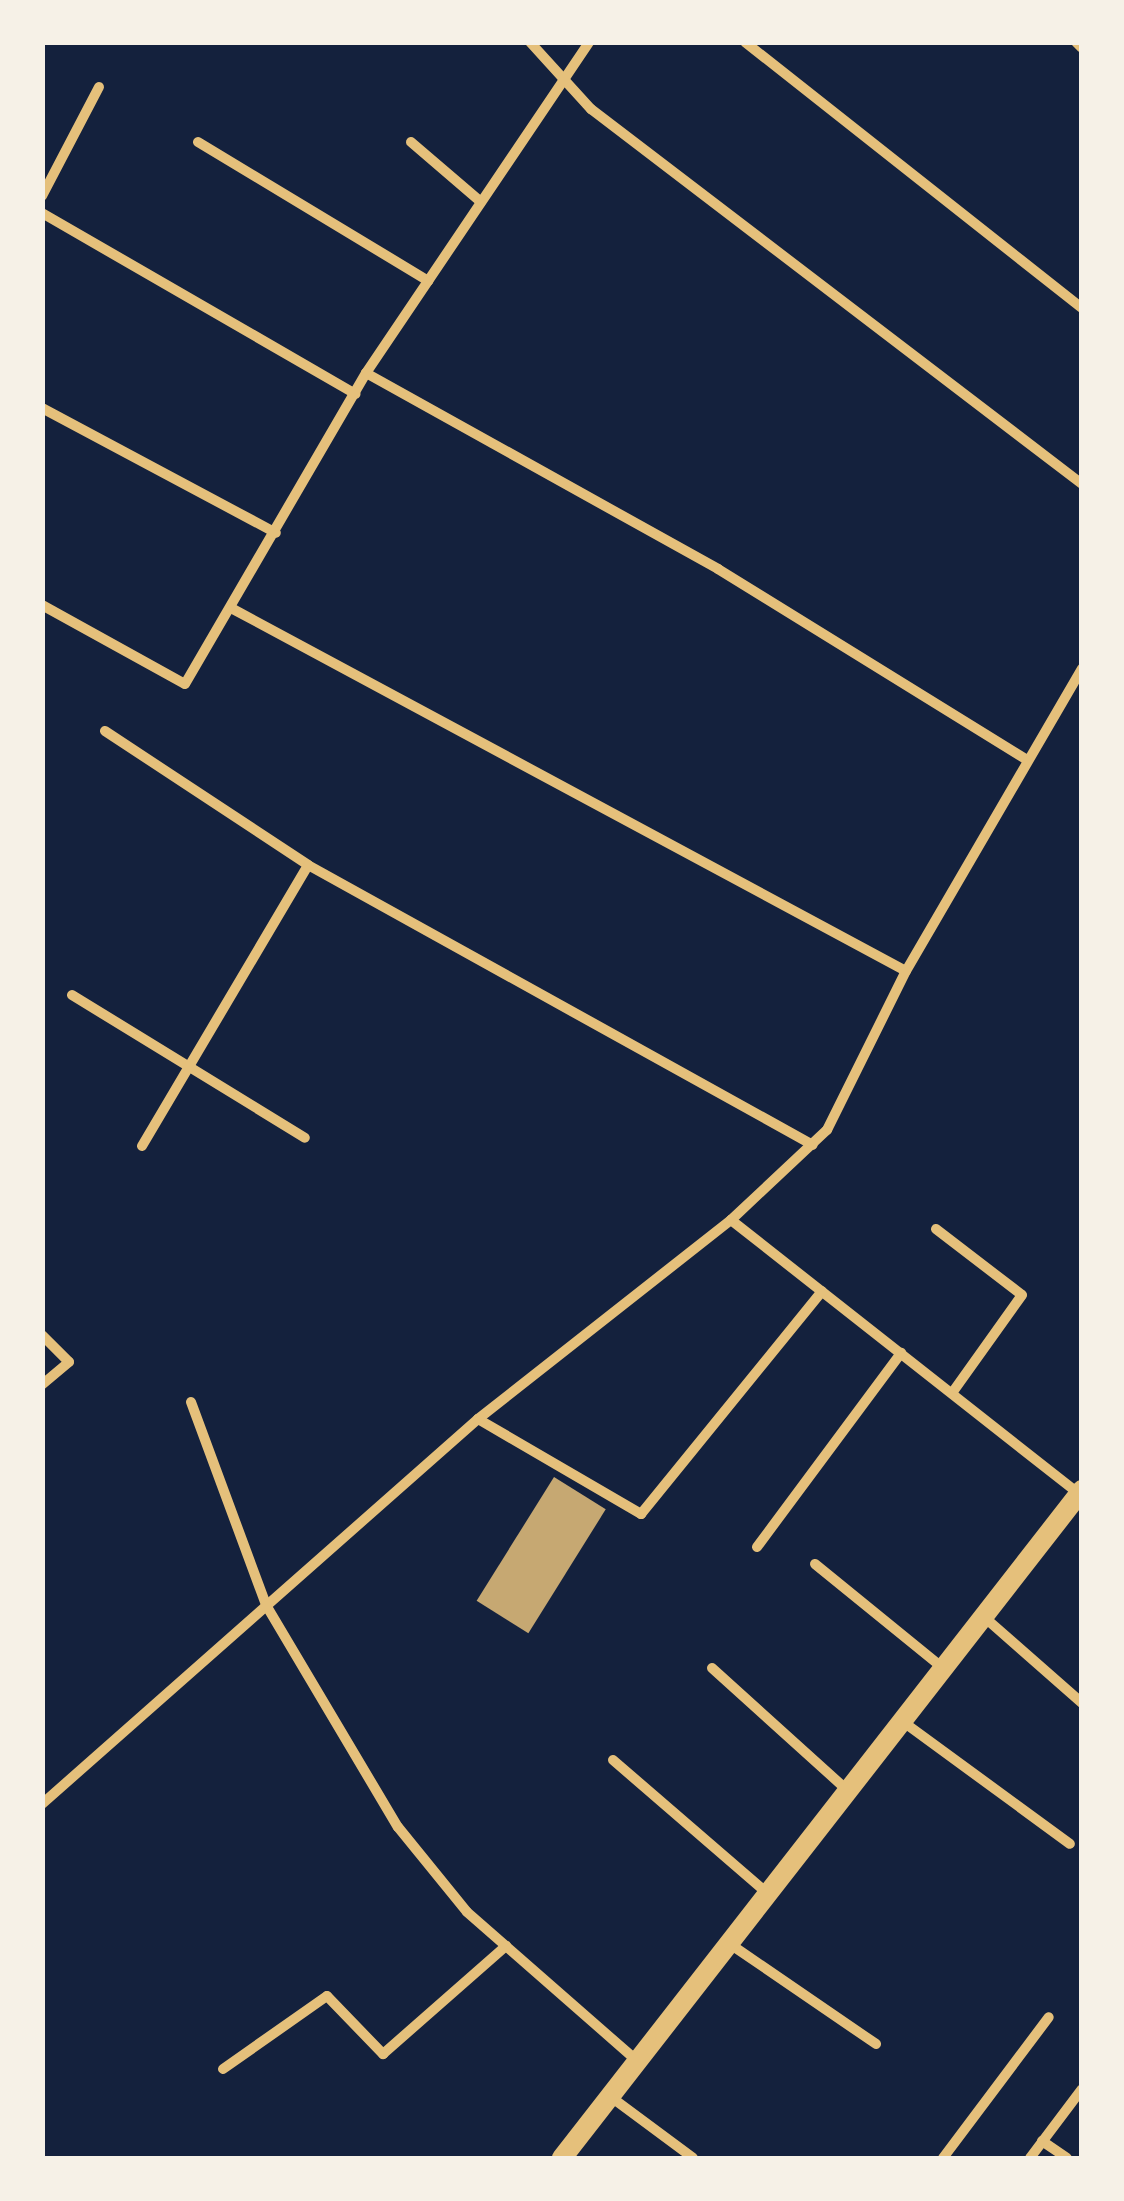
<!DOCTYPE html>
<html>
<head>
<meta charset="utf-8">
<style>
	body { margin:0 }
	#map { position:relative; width:1124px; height:2201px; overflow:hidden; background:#14213d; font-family:"Roboto Condensed",sans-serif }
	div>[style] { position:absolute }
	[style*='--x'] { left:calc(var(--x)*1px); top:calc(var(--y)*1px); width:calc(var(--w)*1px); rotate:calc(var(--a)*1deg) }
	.building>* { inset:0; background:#c6a872; transform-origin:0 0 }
	.minor>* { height:10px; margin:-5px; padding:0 5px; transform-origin:5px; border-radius:5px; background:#e5c07b }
	.secondary>* { height:20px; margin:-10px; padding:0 10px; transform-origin:10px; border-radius:10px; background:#e5c07b }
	span { translate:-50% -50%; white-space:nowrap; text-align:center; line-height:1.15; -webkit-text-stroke:10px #f6f1e7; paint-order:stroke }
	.frame { position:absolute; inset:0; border:45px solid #f6f1e7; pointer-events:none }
</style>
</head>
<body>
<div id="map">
	<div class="building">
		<i style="left:554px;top:1477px;width:61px;height:146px;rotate:32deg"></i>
	</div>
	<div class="minor">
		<i style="--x:530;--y:42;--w:91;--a:47.7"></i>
		<i style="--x:591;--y:109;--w:618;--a:37.37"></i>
		<i style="--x:745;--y:42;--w:429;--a:38.3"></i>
		<i style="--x:1076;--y:42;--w:8;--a:45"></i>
		<i style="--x:198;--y:142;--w:269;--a:31.1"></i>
		<i style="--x:411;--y:142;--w:92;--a:40.6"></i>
		<i style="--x:42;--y:196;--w:123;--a:-62.4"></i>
		<i style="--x:42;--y:213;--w:362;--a:30"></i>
		<i style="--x:366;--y:373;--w:403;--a:29.1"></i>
		<i style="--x:718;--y:569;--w:362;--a:31.7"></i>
		<i style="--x:42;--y:408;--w:265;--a:28.1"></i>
		<i style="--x:42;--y:605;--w:163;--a:28.9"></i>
		<i style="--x:185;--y:684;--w:360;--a:-59.8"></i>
		<i style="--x:366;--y:373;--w:399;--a:-56"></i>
		<i style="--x:231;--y:608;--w:766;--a:28.27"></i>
		<i style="--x:105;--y:731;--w:243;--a:33.4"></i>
		<i style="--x:308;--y:865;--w:577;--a:29.01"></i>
		<i style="--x:72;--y:995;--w:273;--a:31.5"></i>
		<i style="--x:142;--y:1146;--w:326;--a:-59.4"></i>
		<i style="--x:731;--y:1220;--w:445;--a:38.2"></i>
		<i style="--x:936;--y:1229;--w:108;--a:37.5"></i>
		<i style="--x:1022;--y:1295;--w:120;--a:125.5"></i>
		<i style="--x:42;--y:1335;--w:38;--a:45"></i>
		<i style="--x:69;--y:1362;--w:35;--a:140"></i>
		<i style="--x:191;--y:1402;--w:216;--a:69.7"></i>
		<i style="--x:266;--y:1605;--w:258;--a:59.3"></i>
		<i style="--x:398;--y:1827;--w:109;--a:50.9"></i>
		<i style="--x:467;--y:1912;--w:226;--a:41.2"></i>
		<i style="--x:478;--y:1419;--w:189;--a:30.2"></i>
		<i style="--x:641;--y:1514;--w:287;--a:-50.9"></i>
		<i style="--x:757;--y:1547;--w:242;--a:-53.4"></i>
		<i style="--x:815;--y:1564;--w:165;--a:39.1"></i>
		<i style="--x:983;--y:1616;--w:132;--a:41.3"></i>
		<i style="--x:712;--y:1668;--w:183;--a:42.1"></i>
		<i style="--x:902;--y:1721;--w:208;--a:36.2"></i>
		<i style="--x:613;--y:1760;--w:203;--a:40.8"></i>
		<i style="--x:42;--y:1804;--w:582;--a:-41.45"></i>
		<i style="--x:478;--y:1419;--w:322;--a:-38.2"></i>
		<i style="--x:731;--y:1220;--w:132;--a:-43.2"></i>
		<i style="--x:827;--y:1130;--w:178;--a:-63.6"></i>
		<i style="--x:906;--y:971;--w:350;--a:-59.8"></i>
		<i style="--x:730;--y:1944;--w:177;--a:34.4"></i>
		<i style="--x:223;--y:2069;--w:127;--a:-35.1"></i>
		<i style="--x:327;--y:1996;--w:81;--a:46"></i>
		<i style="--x:383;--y:2054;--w:164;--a:-41.3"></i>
		<i style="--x:611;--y:2097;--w:102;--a:36.6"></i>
		<i style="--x:1042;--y:2141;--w:30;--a:34"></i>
		<i style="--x:943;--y:2158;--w:176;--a:-53.1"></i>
		<i style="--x:1030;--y:2158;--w:86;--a:-53"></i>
	</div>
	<div class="secondary">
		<i style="--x:562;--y:2158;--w:847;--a:-52.1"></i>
	</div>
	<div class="frame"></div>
</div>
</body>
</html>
